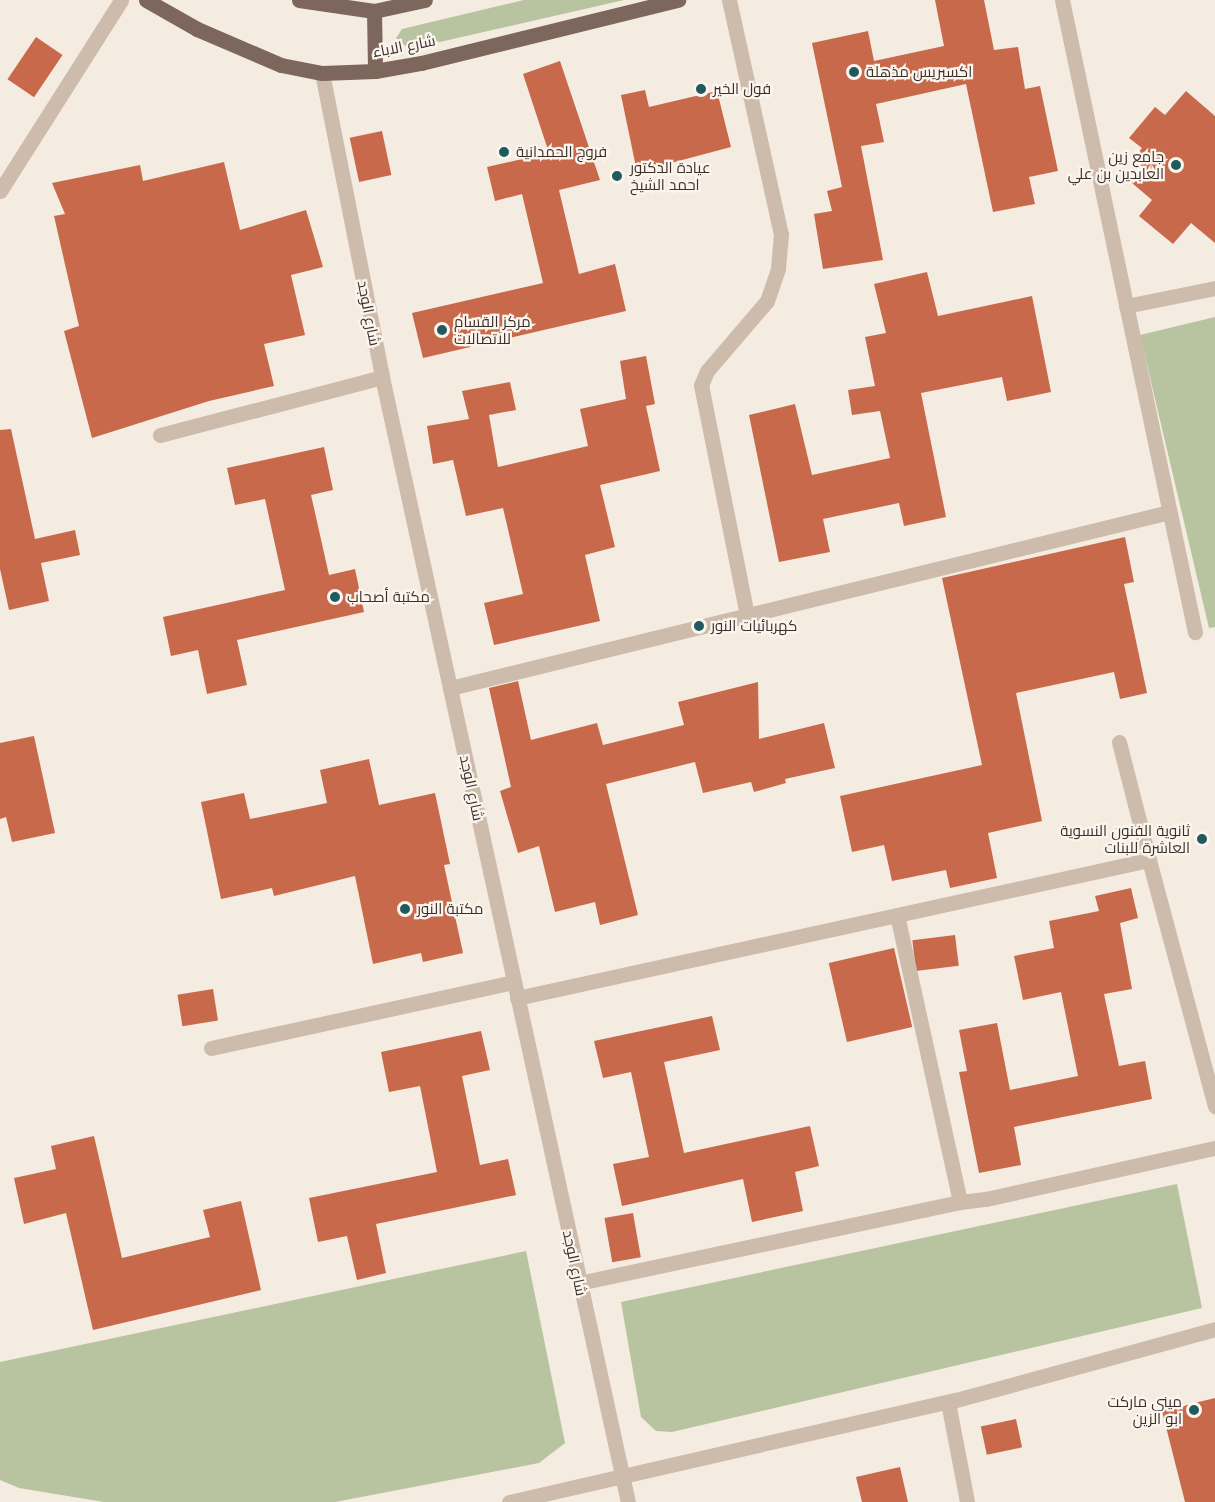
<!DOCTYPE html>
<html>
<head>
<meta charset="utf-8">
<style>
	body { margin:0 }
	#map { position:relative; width:1215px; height:1502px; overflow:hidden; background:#f4ebe1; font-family:Inter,Cairo,sans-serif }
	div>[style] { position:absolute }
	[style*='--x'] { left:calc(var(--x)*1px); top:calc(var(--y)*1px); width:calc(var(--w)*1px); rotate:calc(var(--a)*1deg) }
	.green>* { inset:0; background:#b8c4a0 }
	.building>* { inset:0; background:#c8694b; transform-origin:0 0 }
	.minor>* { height:15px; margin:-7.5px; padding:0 7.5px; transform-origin:7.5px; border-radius:7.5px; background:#cdbbac }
	.major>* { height:15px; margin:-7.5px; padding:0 7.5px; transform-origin:7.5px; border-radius:7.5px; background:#7d675c }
	.dots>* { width:16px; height:16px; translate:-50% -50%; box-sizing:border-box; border:3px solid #fbf5ee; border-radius:50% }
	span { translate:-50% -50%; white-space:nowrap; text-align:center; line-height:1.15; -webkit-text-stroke:4.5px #fbf5ee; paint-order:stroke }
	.street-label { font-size:15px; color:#3b302b }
	.poi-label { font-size:15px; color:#3b302b }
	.left { translate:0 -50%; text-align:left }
	.right { translate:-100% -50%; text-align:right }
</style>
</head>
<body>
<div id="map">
	<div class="green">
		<i style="clip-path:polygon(524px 0,624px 0,409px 49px,396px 38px,402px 29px)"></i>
		<i style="clip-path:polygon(1215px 317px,1215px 627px,1209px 628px,1140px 335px)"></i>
		<i style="clip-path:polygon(1177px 1184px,1202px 1308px,672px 1432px,656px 1431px,641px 1417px,621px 1302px)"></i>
		<i style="clip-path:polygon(526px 1251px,565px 1443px,539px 1463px,335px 1502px,104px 1502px,19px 1488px,0 1480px,0 1362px)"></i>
	</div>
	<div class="building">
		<i style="clip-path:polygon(935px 0,984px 0,994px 50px,1018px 47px,1025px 89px,1040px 86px,1058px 171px,1029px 177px,1035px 204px,993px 212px,966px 84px,876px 104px,884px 142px,861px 146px,883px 260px,823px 269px,814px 214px,832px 211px,827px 191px,842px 187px,812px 43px,868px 31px,874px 61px,944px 46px)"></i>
		<i style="left:36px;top:37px;width:32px;height:51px;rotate:34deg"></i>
		<i style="clip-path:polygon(560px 61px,600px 180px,559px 190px,579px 274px,615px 264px,626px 311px,423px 358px,412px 313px,543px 283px,522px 194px,495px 201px,487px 167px,549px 153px,523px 74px)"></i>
		<i style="clip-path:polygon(645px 90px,649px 107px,717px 91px,731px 147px,637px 172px,621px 95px)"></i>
		<i style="clip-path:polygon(1186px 91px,1215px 116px,1215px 243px,1191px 223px,1173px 244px,1139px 216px,1152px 200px,1132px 183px,1143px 170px,1132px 160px,1142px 148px,1129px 138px,1155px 107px,1165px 115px)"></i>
		<i style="left:382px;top:131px;width:45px;height:33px;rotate:78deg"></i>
		<i style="clip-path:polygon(224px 162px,240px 230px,306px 210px,323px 267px,291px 275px,305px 335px,264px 344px,274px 386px,209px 401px,92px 438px,64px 331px,79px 326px,54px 216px,65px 214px,52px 183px,140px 165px,143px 181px)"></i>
		<i style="clip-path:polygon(927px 272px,938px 316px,1032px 296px,1051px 392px,1007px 401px,1002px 377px,921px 393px,946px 517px,904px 526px,899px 503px,823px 519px,830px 552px,779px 562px,749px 415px,795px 404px,812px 475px,890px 458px,880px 411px,852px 415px,848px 390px,875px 386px,865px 337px,886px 333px,874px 284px)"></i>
		<i style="clip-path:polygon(646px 356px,655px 404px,646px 406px,660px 471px,600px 485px,615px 547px,585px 555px,600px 621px,494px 645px,484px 603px,523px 594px,503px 508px,466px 516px,453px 460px,433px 464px,427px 426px,469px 419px,462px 391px,510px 382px,516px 410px,489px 415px,498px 467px,588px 446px,580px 409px,626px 399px,620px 361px)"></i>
		<i style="clip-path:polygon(11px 429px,35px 539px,75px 530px,80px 555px,41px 563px,49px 601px,9px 610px,0 569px,0 430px)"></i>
		<i style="clip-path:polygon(324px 447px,333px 490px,311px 495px,329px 575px,355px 569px,364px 612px,237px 640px,247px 685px,207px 694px,198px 650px,171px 656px,163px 617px,285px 590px,265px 499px,235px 505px,227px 468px)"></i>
		<i style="clip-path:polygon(1125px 537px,1134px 582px,1124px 584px,1147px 693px,1120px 699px,1114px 672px,1016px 693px,1042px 821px,988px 833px,997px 878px,950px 888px,946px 870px,892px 881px,884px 845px,852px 852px,840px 796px,982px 765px,942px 578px)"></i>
		<i style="clip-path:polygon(518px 681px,531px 740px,597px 723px,603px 745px,684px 725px,678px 702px,758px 682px,759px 739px,824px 723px,835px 768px,785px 779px,786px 783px,754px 792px,751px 782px,703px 793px,695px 762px,606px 784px,638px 915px,600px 925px,595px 902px,555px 912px,539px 846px,518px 853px,500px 791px,511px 787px,489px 688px)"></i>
		<i style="clip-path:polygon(34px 736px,55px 833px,12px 842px,6px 817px,0 819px,0 743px)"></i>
		<i style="clip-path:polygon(369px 759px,379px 805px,435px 793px,450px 864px,444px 865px,463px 953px,423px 962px,421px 953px,373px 964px,355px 876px,274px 896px,272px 888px,221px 899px,201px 802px,244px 793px,250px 819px,327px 803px,320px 770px)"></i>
		<i style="clip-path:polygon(1131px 888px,1138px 918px,1120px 923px,1132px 989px,1104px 994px,1119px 1066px,1145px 1061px,1152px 1099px,1014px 1127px,1021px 1165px,979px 1173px,959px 1072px,967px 1071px,959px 1030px,997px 1023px,1010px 1090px,1078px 1076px,1061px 992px,1023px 1000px,1014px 956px,1054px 948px,1049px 921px,1099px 911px,1095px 896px)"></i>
		<i style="left:955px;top:935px;width:31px;height:43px;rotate:83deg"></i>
		<i style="left:894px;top:948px;width:81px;height:67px;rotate:77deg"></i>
		<i style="left:213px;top:989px;width:32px;height:36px;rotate:81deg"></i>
		<i style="clip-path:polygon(712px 1016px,720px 1050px,664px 1062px,684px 1153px,810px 1126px,819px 1166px,795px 1172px,803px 1211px,752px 1222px,743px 1179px,622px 1206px,613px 1164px,649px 1157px,631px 1072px,603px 1078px,594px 1041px)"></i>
		<i style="clip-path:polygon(481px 1031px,490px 1070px,462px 1076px,480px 1165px,508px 1159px,516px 1195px,376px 1224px,386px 1273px,357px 1280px,347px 1236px,318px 1242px,309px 1198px,437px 1172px,420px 1086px,389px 1092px,381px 1052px)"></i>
		<i style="clip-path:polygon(94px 1136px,122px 1258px,210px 1237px,203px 1210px,241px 1201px,261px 1290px,93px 1330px,66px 1213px,24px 1224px,14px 1178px,56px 1169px,51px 1146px)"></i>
		<i style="left:633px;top:1213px;width:45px;height:29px;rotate:80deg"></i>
		<i style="clip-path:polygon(1215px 1398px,1215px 1502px,1185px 1502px,1162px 1411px)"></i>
		<i style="left:1016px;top:1419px;width:29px;height:36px;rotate:78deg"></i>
		<i style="clip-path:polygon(900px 1467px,908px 1502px,862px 1502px,856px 1477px)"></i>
	</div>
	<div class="minor">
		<i style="--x:729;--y:0;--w:240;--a:77.5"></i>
		<i style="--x:781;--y:234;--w:35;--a:95"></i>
		<i style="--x:778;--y:269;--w:34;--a:109"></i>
		<i style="--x:767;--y:301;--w:92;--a:130.6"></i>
		<i style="--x:707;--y:371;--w:15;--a:113"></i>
		<i style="--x:701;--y:385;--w:235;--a:78.7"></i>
		<i style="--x:1062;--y:0;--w:646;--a:78.12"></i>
		<i style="--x:322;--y:73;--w:310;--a:78.8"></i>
		<i style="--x:382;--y:377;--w:1152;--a:77.67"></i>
		<i style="--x:0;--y:191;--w:226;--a:-57.6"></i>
		<i style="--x:1126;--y:306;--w:91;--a:-11.4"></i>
		<i style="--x:160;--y:435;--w:229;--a:-14.6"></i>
		<i style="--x:450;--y:688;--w:740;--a:-13.75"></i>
		<i style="--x:1119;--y:742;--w:122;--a:75.7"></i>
		<i style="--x:897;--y:915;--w:294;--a:77.6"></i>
		<i style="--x:517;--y:998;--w:647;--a:-12.32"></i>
		<i style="--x:1149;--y:860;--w:255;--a:75"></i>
		<i style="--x:211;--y:1048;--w:310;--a:-12.3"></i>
		<i style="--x:579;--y:1283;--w:390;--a:-12"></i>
		<i style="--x:960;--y:1202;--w:26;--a:-7"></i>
		<i style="--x:986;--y:1199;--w:235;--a:-12.6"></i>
		<i style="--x:948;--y:1402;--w:102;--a:79.2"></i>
		<i style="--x:509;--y:1502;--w:458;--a:-12.9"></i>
		<i style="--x:956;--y:1400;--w:269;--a:-15.3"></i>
	</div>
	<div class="major">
		<i style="--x:146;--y:0;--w:59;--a:29.6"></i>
		<i style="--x:197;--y:29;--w:91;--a:23.2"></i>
		<i style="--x:281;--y:65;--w:42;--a:11"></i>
		<i style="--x:322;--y:73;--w:53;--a:-2.2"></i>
		<i style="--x:375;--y:71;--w:47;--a:-9.9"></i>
		<i style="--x:421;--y:63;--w:265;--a:-13.8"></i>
		<i style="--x:299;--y:0;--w:76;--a:8.3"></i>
		<i style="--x:374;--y:11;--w:52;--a:-12.2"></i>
		<i style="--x:374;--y:11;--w:60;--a:89"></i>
	</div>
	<div class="dots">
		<i style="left:854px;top:72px;background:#1f5a5e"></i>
		<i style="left:701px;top:89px;background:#1f5a5e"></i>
		<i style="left:504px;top:152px;background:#1f5a5e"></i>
		<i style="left:1176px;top:165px;background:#1f5a5e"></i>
		<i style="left:617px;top:176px;background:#1f5a5e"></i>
		<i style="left:442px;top:330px;background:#1f5a5e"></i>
		<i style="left:335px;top:597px;background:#1f5a5e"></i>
		<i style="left:699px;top:626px;background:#1f5a5e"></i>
		<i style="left:1202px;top:839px;background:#1f5a5e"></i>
		<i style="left:405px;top:909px;background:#1f5a5e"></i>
		<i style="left:1194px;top:1410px;background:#1f5a5e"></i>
	</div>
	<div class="street-label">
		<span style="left:404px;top:46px;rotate:-11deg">شارع الاباء</span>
		<span style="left:369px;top:313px;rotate:79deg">شارع الوجد</span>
		<span style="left:472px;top:788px;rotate:78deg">شارع الوجد</span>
		<span style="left:575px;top:1263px;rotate:78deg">شارع الوجد</span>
	</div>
	<div class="poi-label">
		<span class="left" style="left:866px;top:72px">اكسبريس مذهلة</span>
		<span class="left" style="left:713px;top:89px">فول الخير</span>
		<span class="left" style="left:516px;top:152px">فروج الحمدانية</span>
		<span class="right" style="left:1164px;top:165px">جامع زين<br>العابدين بن علي</span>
		<span class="left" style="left:630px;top:176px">عيادة الدكتور<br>احمد الشيخ</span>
		<span class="left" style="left:454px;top:330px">مركز القسام<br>للاتصالات</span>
		<span class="left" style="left:347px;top:597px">مكتبة أصحاب</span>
		<span class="left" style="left:711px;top:626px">كهربائيات النور</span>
		<span class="right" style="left:1190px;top:839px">ثانوية الفنون النسوية<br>العاشرة للبنات</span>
		<span class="left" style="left:417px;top:909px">مكتبة النور</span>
		<span class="right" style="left:1182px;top:1410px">ميني ماركت<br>ابو الزين</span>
	</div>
</div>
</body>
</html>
